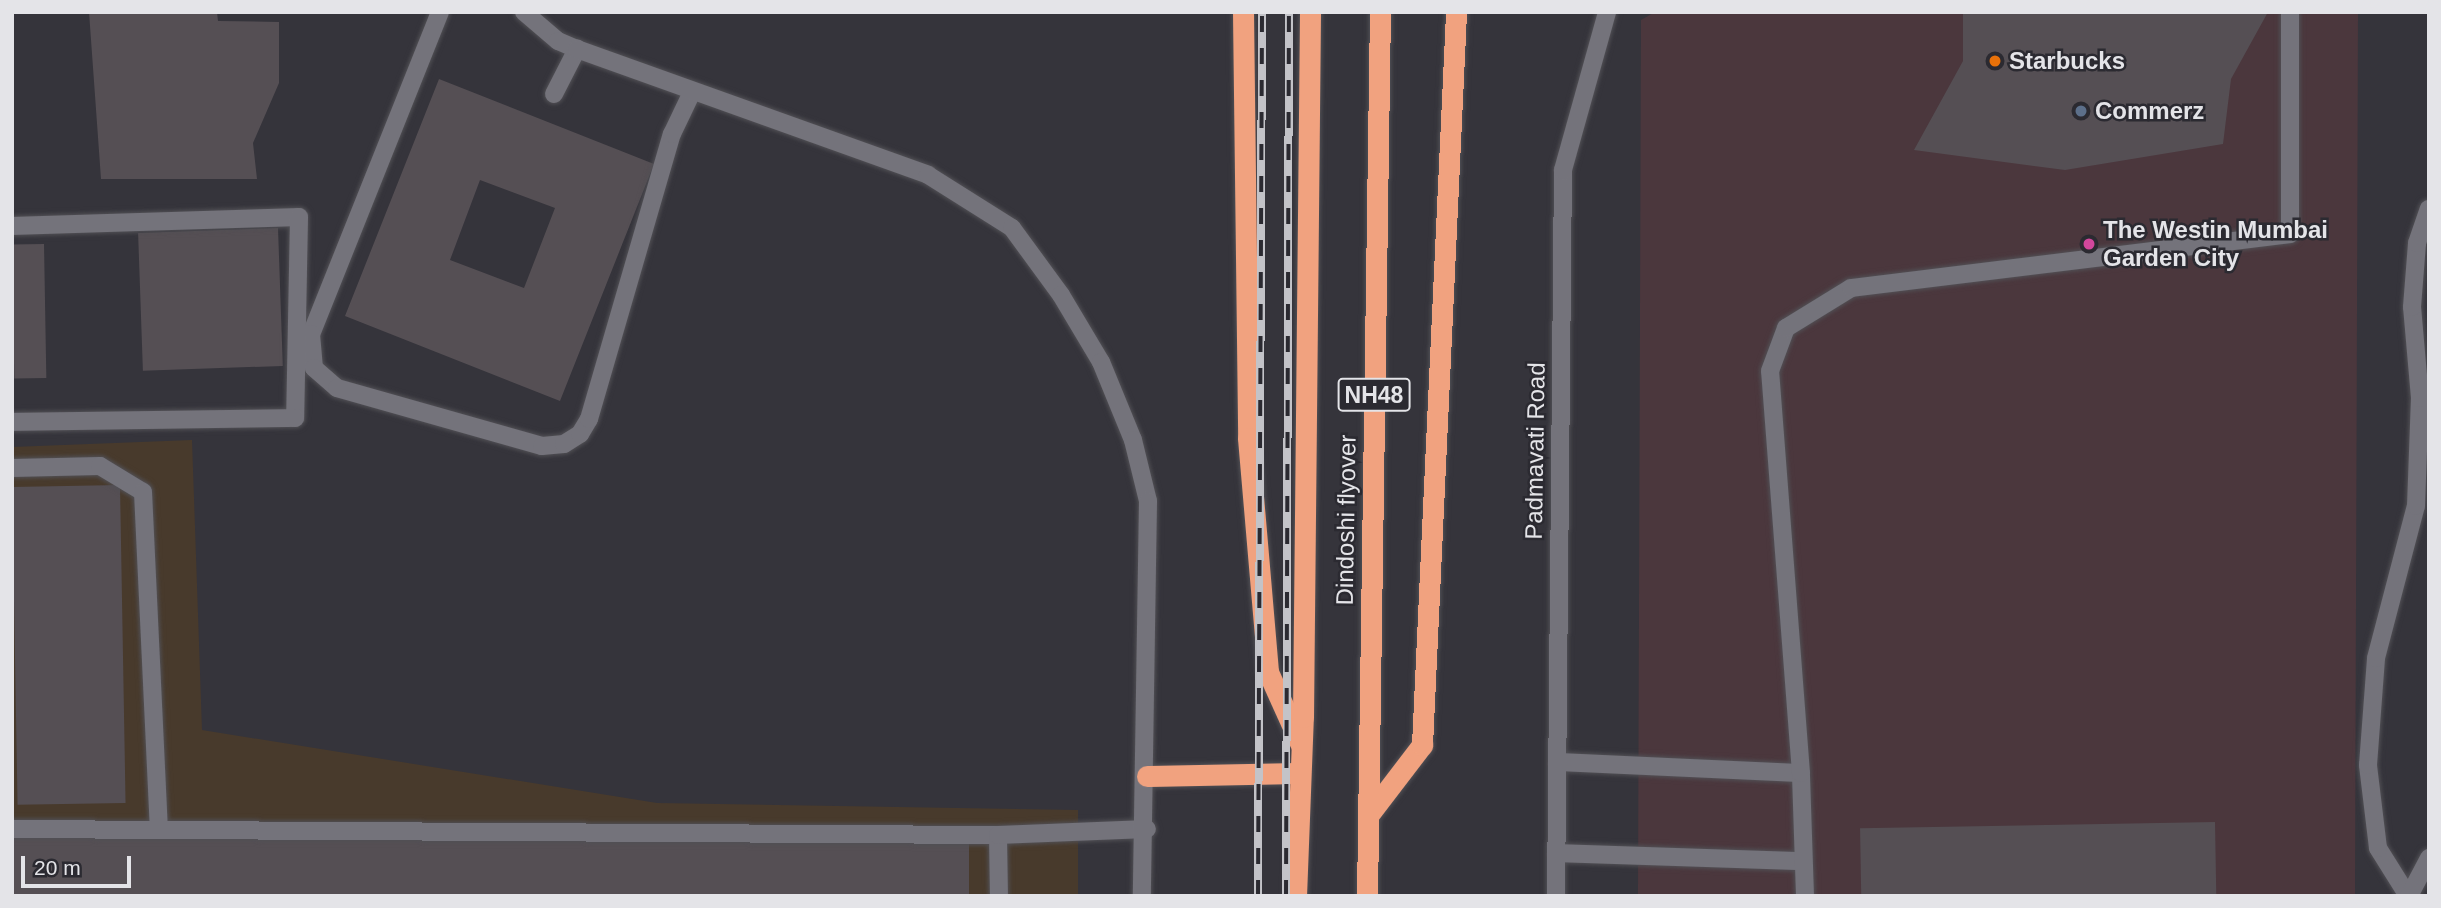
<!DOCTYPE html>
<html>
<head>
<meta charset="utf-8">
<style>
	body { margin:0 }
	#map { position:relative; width:2441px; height:908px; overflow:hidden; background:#35343b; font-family:Arial,sans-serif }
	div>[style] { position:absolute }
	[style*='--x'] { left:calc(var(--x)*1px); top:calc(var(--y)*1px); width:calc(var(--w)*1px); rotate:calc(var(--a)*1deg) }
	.commercial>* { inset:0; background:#4b373d }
	.industrial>* { inset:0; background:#483a2c }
	.building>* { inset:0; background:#554f54; transform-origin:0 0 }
	.roads { filter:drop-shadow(0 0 2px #515055) drop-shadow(0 0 2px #515055) }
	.lane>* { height:18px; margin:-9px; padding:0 9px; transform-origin:9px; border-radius:9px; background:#74737b }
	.secondary>* { height:18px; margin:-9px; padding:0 9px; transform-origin:9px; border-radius:9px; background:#74737b }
	.highway>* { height:21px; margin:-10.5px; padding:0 10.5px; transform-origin:10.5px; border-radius:10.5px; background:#f1a27f }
	.rail>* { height:8px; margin-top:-4px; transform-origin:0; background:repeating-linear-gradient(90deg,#2b2a31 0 16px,#c3c3c8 0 32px); box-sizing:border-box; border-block:2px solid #c3c3c8 }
	.dots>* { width:19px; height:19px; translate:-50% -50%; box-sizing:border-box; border:4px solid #2b2a31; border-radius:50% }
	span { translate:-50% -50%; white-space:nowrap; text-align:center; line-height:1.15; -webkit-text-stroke:5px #2b2a31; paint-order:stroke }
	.shield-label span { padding:2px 5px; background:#2b2a31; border:2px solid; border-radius:5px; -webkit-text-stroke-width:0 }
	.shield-label { font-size:23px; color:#e4e4e8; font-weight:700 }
	.poi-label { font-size:24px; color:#e4e4e8; font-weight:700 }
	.left { translate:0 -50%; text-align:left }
	.street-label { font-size:24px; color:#e4e4e8 }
	.frame { position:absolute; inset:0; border:14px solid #e4e4e8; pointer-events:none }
	.scale { position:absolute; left:21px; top:856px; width:110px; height:32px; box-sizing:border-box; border:4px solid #e4e4e8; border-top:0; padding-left:9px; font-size:21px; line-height:24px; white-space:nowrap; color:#e4e4e8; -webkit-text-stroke:5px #2b2a31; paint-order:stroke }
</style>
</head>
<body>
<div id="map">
	<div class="commercial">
		<i style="clip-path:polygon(1655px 12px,2358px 12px,2355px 896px,1638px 896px,1641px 20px)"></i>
	</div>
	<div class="industrial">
		<i style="clip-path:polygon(192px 440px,202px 730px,657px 803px,1078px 810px,1078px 896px,12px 896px,12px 447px)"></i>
	</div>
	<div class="building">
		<i style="clip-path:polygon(89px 12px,217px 12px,218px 21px,279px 22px,279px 83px,253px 143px,257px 179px,101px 179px)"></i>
		<i style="clip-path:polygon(1963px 12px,2268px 12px,2231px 79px,2223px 144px,2065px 170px,1914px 150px,1963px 61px)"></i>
		<i style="clip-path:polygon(evenodd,439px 79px,654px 164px,560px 401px,345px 316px,439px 79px,480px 180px,555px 208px,524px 288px,450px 260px,480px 180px)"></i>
		<i style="left:278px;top:228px;width:138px;height:140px;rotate:88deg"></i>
		<i style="left:44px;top:244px;width:134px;height:32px;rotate:89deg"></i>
		<i style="left:120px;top:485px;width:318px;height:108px;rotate:89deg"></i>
		<i style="left:2215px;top:822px;width:74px;height:355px;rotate:89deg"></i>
		<i style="left:12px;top:837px;width:957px;height:59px"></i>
	</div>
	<div class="roads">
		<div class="lane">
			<i style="--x:440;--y:12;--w:347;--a:111.8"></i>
			<i style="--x:311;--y:334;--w:34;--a:85"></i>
			<i style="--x:314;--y:368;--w:30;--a:41"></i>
			<i style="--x:337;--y:388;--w:213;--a:15.8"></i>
			<i style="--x:542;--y:446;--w:22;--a:-5"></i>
			<i style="--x:564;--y:444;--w:19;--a:-32"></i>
			<i style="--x:580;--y:434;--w:17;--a:-59"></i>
			<i style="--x:589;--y:419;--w:297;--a:-73.8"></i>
			<i style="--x:672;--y:134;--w:47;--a:-64.5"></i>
			<i style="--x:554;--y:94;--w:51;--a:-62.9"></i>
			<i style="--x:12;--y:226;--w:287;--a:-1.8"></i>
			<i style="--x:299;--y:217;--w:201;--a:91.1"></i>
			<i style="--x:295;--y:418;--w:283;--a:179.2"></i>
			<i style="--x:12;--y:468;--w:88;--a:-1.3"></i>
			<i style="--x:100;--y:466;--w:50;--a:31.2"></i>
			<i style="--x:143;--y:492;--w:338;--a:87.3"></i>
			<i style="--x:1557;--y:762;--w:244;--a:2.6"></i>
			<i style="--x:12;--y:829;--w:986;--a:0.35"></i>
			<i style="--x:998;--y:835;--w:61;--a:89.1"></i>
			<i style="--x:998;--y:835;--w:149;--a:-2.3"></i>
			<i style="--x:1556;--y:853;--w:247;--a:1.9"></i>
			<i style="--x:1805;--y:896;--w:123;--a:-91.9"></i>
			<i style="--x:1801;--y:773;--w:403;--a:-94.4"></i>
			<i style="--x:1770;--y:371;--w:46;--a:-69.6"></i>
			<i style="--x:1786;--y:328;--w:76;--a:-31.6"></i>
			<i style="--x:1851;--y:288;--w:442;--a:-7"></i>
			<i style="--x:2290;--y:234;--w:222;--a:-90"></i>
			<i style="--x:2408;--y:896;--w:57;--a:-122"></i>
			<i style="--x:2378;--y:848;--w:84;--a:-96.9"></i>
			<i style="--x:2368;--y:765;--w:107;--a:-85.7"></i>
			<i style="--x:2376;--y:658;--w:157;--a:-75.3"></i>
			<i style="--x:2416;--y:506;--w:108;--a:-87.9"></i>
			<i style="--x:2420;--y:398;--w:91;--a:-95"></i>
			<i style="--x:2412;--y:307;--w:64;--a:-85.5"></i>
			<i style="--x:2417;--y:243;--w:36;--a:-71"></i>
			<i style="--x:2409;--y:896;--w:43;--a:-62.2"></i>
		</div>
		<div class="secondary">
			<i style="--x:524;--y:12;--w:45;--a:40.5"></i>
			<i style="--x:558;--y:41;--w:21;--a:23"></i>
			<i style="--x:577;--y:49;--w:373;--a:19.7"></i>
			<i style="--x:928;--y:175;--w:99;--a:32.2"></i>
			<i style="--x:1012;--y:228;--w:83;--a:53.8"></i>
			<i style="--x:1061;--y:295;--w:78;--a:59.2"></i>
			<i style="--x:1101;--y:362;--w:84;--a:67.7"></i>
			<i style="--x:1133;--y:440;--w:63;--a:76.2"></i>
			<i style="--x:1148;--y:501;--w:395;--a:90.9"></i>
			<i style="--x:1556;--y:896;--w:726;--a:-89.45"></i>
			<i style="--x:1563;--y:170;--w:164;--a:-74.4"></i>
		</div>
		<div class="highway">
			<i style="--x:1243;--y:12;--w:426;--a:89.3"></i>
			<i style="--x:1248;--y:438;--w:235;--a:85.1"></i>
			<i style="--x:1268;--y:672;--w:78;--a:65.7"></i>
			<i style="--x:1147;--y:776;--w:153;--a:-1.1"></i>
			<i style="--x:1370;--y:813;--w:86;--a:-52.6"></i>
			<i style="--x:1422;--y:745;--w:734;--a:-87.34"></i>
			<i style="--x:1296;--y:896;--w:179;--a:-87.8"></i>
			<i style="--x:1303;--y:717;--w:705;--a:-89.43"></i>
			<i style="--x:1367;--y:896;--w:884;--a:-89.16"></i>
		</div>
	</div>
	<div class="rail">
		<i style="--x:1258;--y:896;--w:884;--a:-89.74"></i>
		<i style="--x:1286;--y:896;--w:884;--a:-89.81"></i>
	</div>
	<div class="dots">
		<i style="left:1995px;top:61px;background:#e8710a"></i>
		<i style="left:2081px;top:111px;background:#5c6f8a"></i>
		<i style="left:2089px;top:244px;background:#d1479c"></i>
	</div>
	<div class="shield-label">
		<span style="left:1374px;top:395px">NH48</span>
	</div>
	<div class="poi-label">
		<span class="left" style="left:2009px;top:61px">Starbucks</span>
		<span class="left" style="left:2095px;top:111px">Commerz</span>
		<span class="left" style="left:2103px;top:244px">The Westin Mumbai<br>Garden City</span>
	</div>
	<div class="street-label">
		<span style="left:1535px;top:451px;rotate:-89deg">Padmavati Road</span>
		<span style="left:1346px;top:520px;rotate:-89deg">Dindoshi flyover</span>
	</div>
	<div class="frame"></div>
	<div class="scale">20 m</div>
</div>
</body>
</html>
